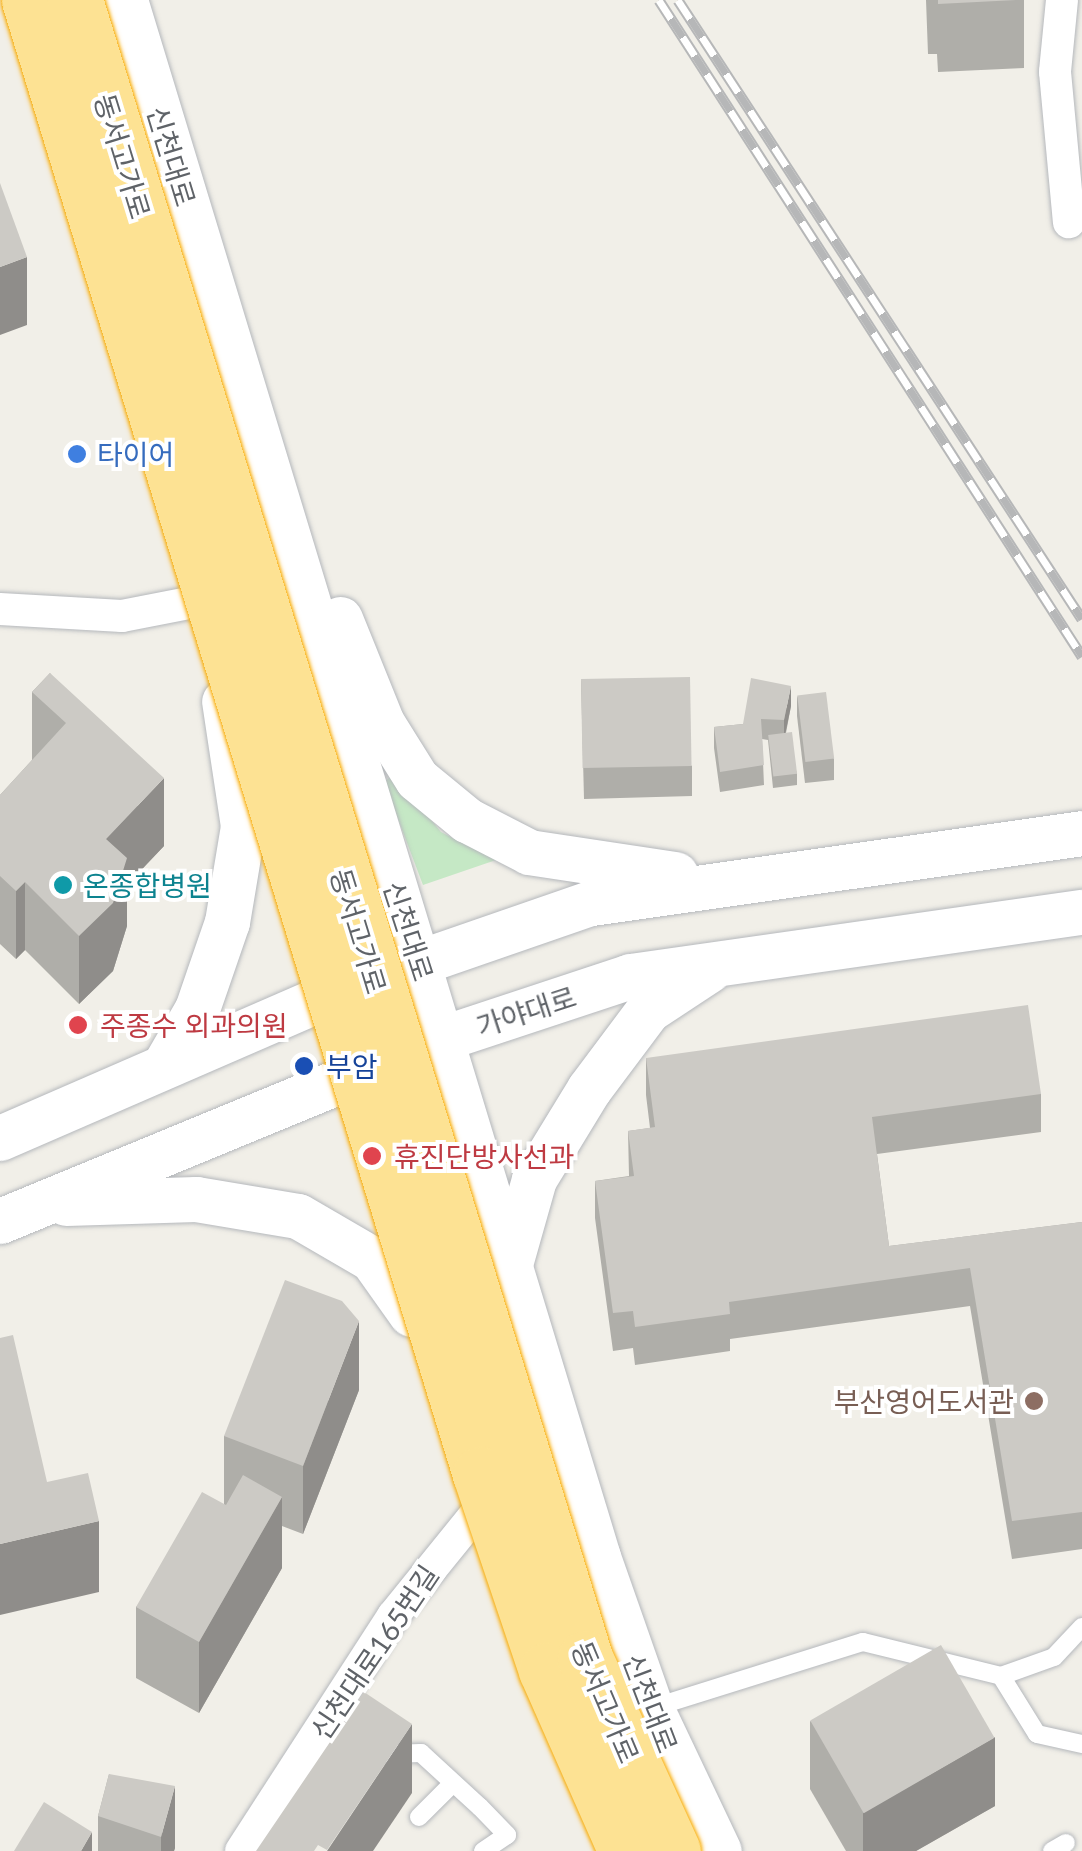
<!DOCTYPE html>
<html>
<head>
<meta charset="utf-8">
<style>
	body { margin:0 }
	#map { position:relative; width:1082px; height:1851px; overflow:hidden; background:#f1efe8; font-family:Lato,"Noto Sans KR",sans-serif }
	div>[style] { position:absolute }
	[style*='--x'] { left:calc(var(--x)*1px); top:calc(var(--y)*1px); width:calc(var(--w)*1px); rotate:calc(var(--a)*1deg) }
	.green>* { inset:0; background:#c5e8c5 }
	.roads { filter:drop-shadow(0 0 2px #b5b8bc) drop-shadow(0 0 2px #b5b8bc) }
	.lane>* { height:18px; margin:-9px; padding:0 9px; transform-origin:9px; border-radius:9px; background:#fff }
	.street>* { height:32px; margin:-16px; padding:0 16px; transform-origin:16px; border-radius:16px; background:#fff }
	.secondary>* { height:45px; margin:-22.5px; padding:0 22.5px; transform-origin:22.5px; border-radius:22.5px; background:#fff }
	.rail>* { height:11px; margin-top:-5.5px; transform-origin:0; background:repeating-linear-gradient(90deg,#fff 0 22px,#b6b7b8 0 44px); box-sizing:border-box; border-block:2px solid #b6b7b8 }
	.bridges { filter:drop-shadow(0 0 2px #f9ab00) drop-shadow(0 0 2px #f9ab00) }
	.highway-bridge>* { height:55px; margin:-27.5px; padding:0 27.5px; transform-origin:27.5px; border-radius:27.5px; background:#fde293 }
	.wall>* { inset:0; background:#afaea9 }
	.shaded-wall>* { inset:0; background:#8f8d8a }
	.building>* { inset:0; background:#cccac5; transform-origin:0 0 }
	.dots>* { width:28px; height:28px; translate:-50% -50%; box-sizing:border-box; border:5px solid #fff; border-radius:50% }
	span { translate:-50% -50%; white-space:nowrap; text-align:center; line-height:1.15; -webkit-text-stroke:8px #fff; paint-order:stroke }
	.street-label { font-size:28px; color:#5f6368 }
	.shop-label { font-size:28px; color:#366cbe }
	.left { translate:0 -50%; text-align:left }
	.culture-label { font-size:28px; color:#0d838f }
	.health-label { font-size:28px; color:#be3a42 }
	.transit-label { font-size:28px; color:#164399 }
	.education-label { font-size:28px; color:#785e54 }
	.right { translate:-100% -50%; text-align:right }
</style>
</head>
<body>
<div id="map">
	<div class="green">
		<i style="clip-path:polygon(394px 774px,441px 832px,496px 860px,423px 885px,384px 782px)"></i>
	</div>
	<div class="roads">
		<div class="lane">
			<i style="--x:1001;--y:1676;--w:56;--a:-19.7"></i>
			<i style="--x:1054;--y:1657;--w:41;--a:-47"></i>
			<i style="--x:652;--y:1708;--w:221;--a:-17.4"></i>
			<i style="--x:863;--y:1642;--w:142;--a:13.8"></i>
			<i style="--x:1001;--y:1676;--w:68;--a:58.2"></i>
			<i style="--x:1037;--y:1734;--w:46;--a:12.5"></i>
			<i style="--x:389;--y:1754;--w:32;--a:-2"></i>
			<i style="--x:421;--y:1753;--w:80;--a:42.5"></i>
			<i style="--x:480;--y:1807;--w:39;--a:46"></i>
			<i style="--x:507;--y:1835;--w:29;--a:146"></i>
			<i style="--x:419;--y:1817;--w:48;--a:-45"></i>
			<i style="--x:1052;--y:1851;--w:16;--a:-30"></i>
		</div>
		<div class="street">
			<i style="--x:1062;--y:0;--w:72;--a:95.6"></i>
			<i style="--x:1055;--y:72;--w:151;--a:84.7"></i>
			<i style="--x:0;--y:609;--w:122;--a:3.3"></i>
			<i style="--x:122;--y:616;--w:68;--a:-11"></i>
			<i style="--x:241;--y:1851;--w:280;--a:-57.1"></i>
			<i style="--x:393;--y:1616;--w:135;--a:-51"></i>
		</div>
		<div class="secondary">
			<i style="--x:125;--y:0;--w:1627;--a:73.1"></i>
			<i style="--x:598;--y:1557;--w:160;--a:70.7"></i>
			<i style="--x:651;--y:1708;--w:158;--a:64.6"></i>
			<i style="--x:340;--y:619;--w:112;--a:68"></i>
			<i style="--x:382;--y:723;--w:66;--a:58"></i>
			<i style="--x:417;--y:779;--w:65;--a:39.4"></i>
			<i style="--x:467;--y:820;--w:70;--a:27.3"></i>
			<i style="--x:529;--y:852;--w:148;--a:8.6"></i>
			<i style="--x:164;--y:1066;--w:66;--a:-59.9"></i>
			<i style="--x:197;--y:1009;--w:92;--a:-71"></i>
			<i style="--x:227;--y:922;--w:97;--a:-80.5"></i>
			<i style="--x:243;--y:826;--w:126;--a:-98.6"></i>
			<i style="--x:0;--y:1138;--w:373;--a:-23.5"></i>
			<i style="--x:342;--y:989;--w:263;--a:-19.1"></i>
			<i style="--x:591;--y:903;--w:496;--a:-8.1"></i>
			<i style="--x:66;--y:1203;--w:130;--a:-1.8"></i>
			<i style="--x:196;--y:1199;--w:103;--a:9.5"></i>
			<i style="--x:298;--y:1216;--w:86;--a:30.2"></i>
			<i style="--x:372;--y:1259;--w:67;--a:54.7"></i>
			<i style="--x:0;--y:1221;--w:479;--a:-22.4"></i>
			<i style="--x:443;--y:1038;--w:197;--a:-18.3"></i>
			<i style="--x:630;--y:976;--w:457;--a:-8.1"></i>
			<i style="--x:510;--y:1264;--w:88;--a:-74.2"></i>
			<i style="--x:534;--y:1179;--w:105;--a:-58.6"></i>
			<i style="--x:589;--y:1089;--w:99;--a:-53.2"></i>
			<i style="--x:648;--y:1010;--w:73;--a:-33.3"></i>
		</div>
	</div>
	<div class="rail">
		<i style="--x:659;--y:0;--w:781;--a:57.19"></i>
		<i style="--x:678;--y:0;--w:739;--a:56.87"></i>
	</div>
	<div class="bridges">
		<div class="highway-bridge">
			<i style="--x:29;--y:0;--w:1541;--a:72.99"></i>
			<i style="--x:480;--y:1474;--w:207;--a:71.4"></i>
			<i style="--x:546;--y:1670;--w:198;--a:66.2"></i>
			<i style="--x:75;--y:0;--w:1735;--a:72.9"></i>
			<i style="--x:585;--y:1658;--w:212;--a:65.5"></i>
		</div>
	</div>
	<div class="wall">
		<i style="clip-path:polygon(926px 0,1024px 0,1024px 68px,938px 72px,937px 54px,928px 54px)"></i>
		<i style="clip-path:polygon(50px 673px,164px 846px,127px 885px,127px 926px,113px 971px,79px 1004px,25px 950px,16px 959px,0 944px,0 795px,32px 760px,32px 692px)"></i>
		<i style="clip-path:polygon(581px 680px,692px 766px,692px 796px,584px 799px)"></i>
		<i style="clip-path:polygon(797px 696px,834px 759px,834px 780px,805px 783px,797px 716px)"></i>
		<i style="clip-path:polygon(791px 706px,786px 733px,797px 774px,797px 785px,773px 788px,768px 740px,762px 739px,764px 785px,720px 792px,714px 748px,714px 727px,743px 724px)"></i>
		<i style="clip-path:polygon(646px 1058px,1041px 1094px,1041px 1132px,877px 1154px,889px 1246px,1082px 1222px,1082px 1549px,1012px 1559px,970px 1306px,730px 1339px,730px 1351px,635px 1365px,633px 1348px,613px 1351px,595px 1218px,595px 1181px,629px 1176px,628px 1131px,650px 1128px,646px 1095px)"></i>
		<i style="clip-path:polygon(359px 1390px,303px 1534px,282px 1526px,282px 1568px,199px 1713px,136px 1678px,136px 1607px,224px 1504px,224px 1436px)"></i>
		<i style="clip-path:polygon(810px 1721px,995px 1806px,916px 1851px,846px 1851px,810px 1789px)"></i>
		<i style="clip-path:polygon(109px 1774px,175px 1848px,174px 1851px,98px 1851px,98px 1816px)"></i>
	</div>
	<div class="shaded-wall">
		<i style="clip-path:polygon(27px 257px,27px 325px,0 335px,0 267px)"></i>
		<i style="clip-path:polygon(791px 686px,791px 706px,784px 740px,784px 720px)"></i>
		<i style="clip-path:polygon(164px 778px,164px 846px,127px 885px,127px 926px,113px 971px,79px 1004px,79px 936px,106px 839px)"></i>
		<i style="clip-path:polygon(25px 882px,25px 950px,16px 959px,16px 891px)"></i>
		<i style="clip-path:polygon(359px 1321px,359px 1390px,303px 1534px,303px 1466px)"></i>
		<i style="clip-path:polygon(282px 1497px,282px 1568px,199px 1713px,199px 1642px)"></i>
		<i style="clip-path:polygon(99px 1521px,99px 1592px,0 1615px,0 1544px)"></i>
		<i style="clip-path:polygon(412px 1724px,412px 1793px,373px 1851px,327px 1851px)"></i>
		<i style="clip-path:polygon(995px 1737px,995px 1806px,916px 1851px,863px 1851px,863px 1813px)"></i>
		<i style="clip-path:polygon(175px 1786px,175px 1848px,174px 1851px,161px 1851px,161px 1837px)"></i>
		<i style="clip-path:polygon(92px 1832px,92px 1851px,81px 1851px)"></i>
	</div>
	<div class="building">
		<i style="clip-path:polygon(938px 0,1016px 0,938px 4px)"></i>
		<i style="clip-path:polygon(0 183px,27px 257px,0 267px)"></i>
		<i style="clip-path:polygon(50px 673px,164px 778px,106px 839px,127px 858px,113px 903px,79px 936px,25px 882px,16px 891px,0 876px,0 795px,66px 723px,32px 692px)"></i>
		<i style="left:690px;top:677px;width:89px;height:109px;rotate:89deg"></i>
		<i style="clip-path:polygon(751px 678px,791px 686px,784px 720px,761px 719px,764px 765px,720px 772px,714px 727px,743px 724px)"></i>
		<i style="left:826px;top:692px;width:67px;height:29px;rotate:83deg"></i>
		<i style="left:792px;top:732px;width:42px;height:24px;rotate:83deg"></i>
		<i style="clip-path:polygon(1028px 1005px,1041px 1094px,872px 1117px,889px 1246px,1082px 1222px,1082px 1512px,1012px 1521px,970px 1268px,729px 1302px,730px 1314px,635px 1327px,633px 1311px,613px 1313px,595px 1181px,634px 1176px,628px 1131px,655px 1127px,646px 1058px)"></i>
		<i style="clip-path:polygon(285px 1280px,342px 1301px,359px 1321px,303px 1466px,224px 1436px)"></i>
		<i style="clip-path:polygon(13px 1335px,47px 1482px,88px 1473px,99px 1521px,0 1544px,0 1338px)"></i>
		<i style="clip-path:polygon(243px 1475px,282px 1497px,199px 1642px,136px 1607px,202px 1492px,226px 1505px)"></i>
		<i style="left:941px;top:1645px;width:107px;height:151px;rotate:60deg"></i>
		<i style="clip-path:polygon(364px 1692px,412px 1724px,327px 1850px,318px 1845px,314px 1851px,256px 1851px)"></i>
		<i style="clip-path:polygon(109px 1774px,175px 1786px,161px 1837px,98px 1816px)"></i>
		<i style="clip-path:polygon(44px 1802px,92px 1832px,81px 1851px,14px 1851px)"></i>
	</div>
	<div class="dots">
		<i style="left:77px;top:454px;background:#3f7fe0"></i>
		<i style="left:63px;top:885px;background:#0f9aa8"></i>
		<i style="left:78px;top:1025px;background:#e0444e"></i>
		<i style="left:304px;top:1066px;background:#1a4fb4"></i>
		<i style="left:372px;top:1156px;background:#e0444e"></i>
		<i style="left:1034px;top:1401px;background:#8d6e63"></i>
	</div>
	<div class="street-label">
		<span style="left:123px;top:156px;rotate:73deg">동서고가로</span>
		<span style="left:172px;top:156px;rotate:73deg">신천대로</span>
		<span style="left:359px;top:931px;rotate:73deg">동서고가로</span>
		<span style="left:409px;top:931px;rotate:72deg">신천대로</span>
		<span style="left:526px;top:1011px;rotate:-18deg">가야대로</span>
		<span style="left:374px;top:1652px;rotate:-56deg">신천대로165번길</span>
		<span style="left:606px;top:1702px;rotate:67deg">동서고가로</span>
		<span style="left:651px;top:1703px;rotate:69deg">신천대로</span>
	</div>
	<div class="shop-label">
		<span class="left" style="left:97px;top:454px">타이어</span>
	</div>
	<div class="culture-label">
		<span class="left" style="left:83px;top:885px">온종합병원</span>
	</div>
	<div class="health-label">
		<span class="left" style="left:100px;top:1025px">주종수 외과의원</span>
		<span class="left" style="left:394px;top:1156px">휴진단방사선과</span>
	</div>
	<div class="transit-label">
		<span class="left" style="left:326px;top:1066px">부암</span>
	</div>
	<div class="education-label">
		<span class="right" style="left:1014px;top:1401px">부산영어도서관</span>
	</div>
</div>
</body>
</html>
